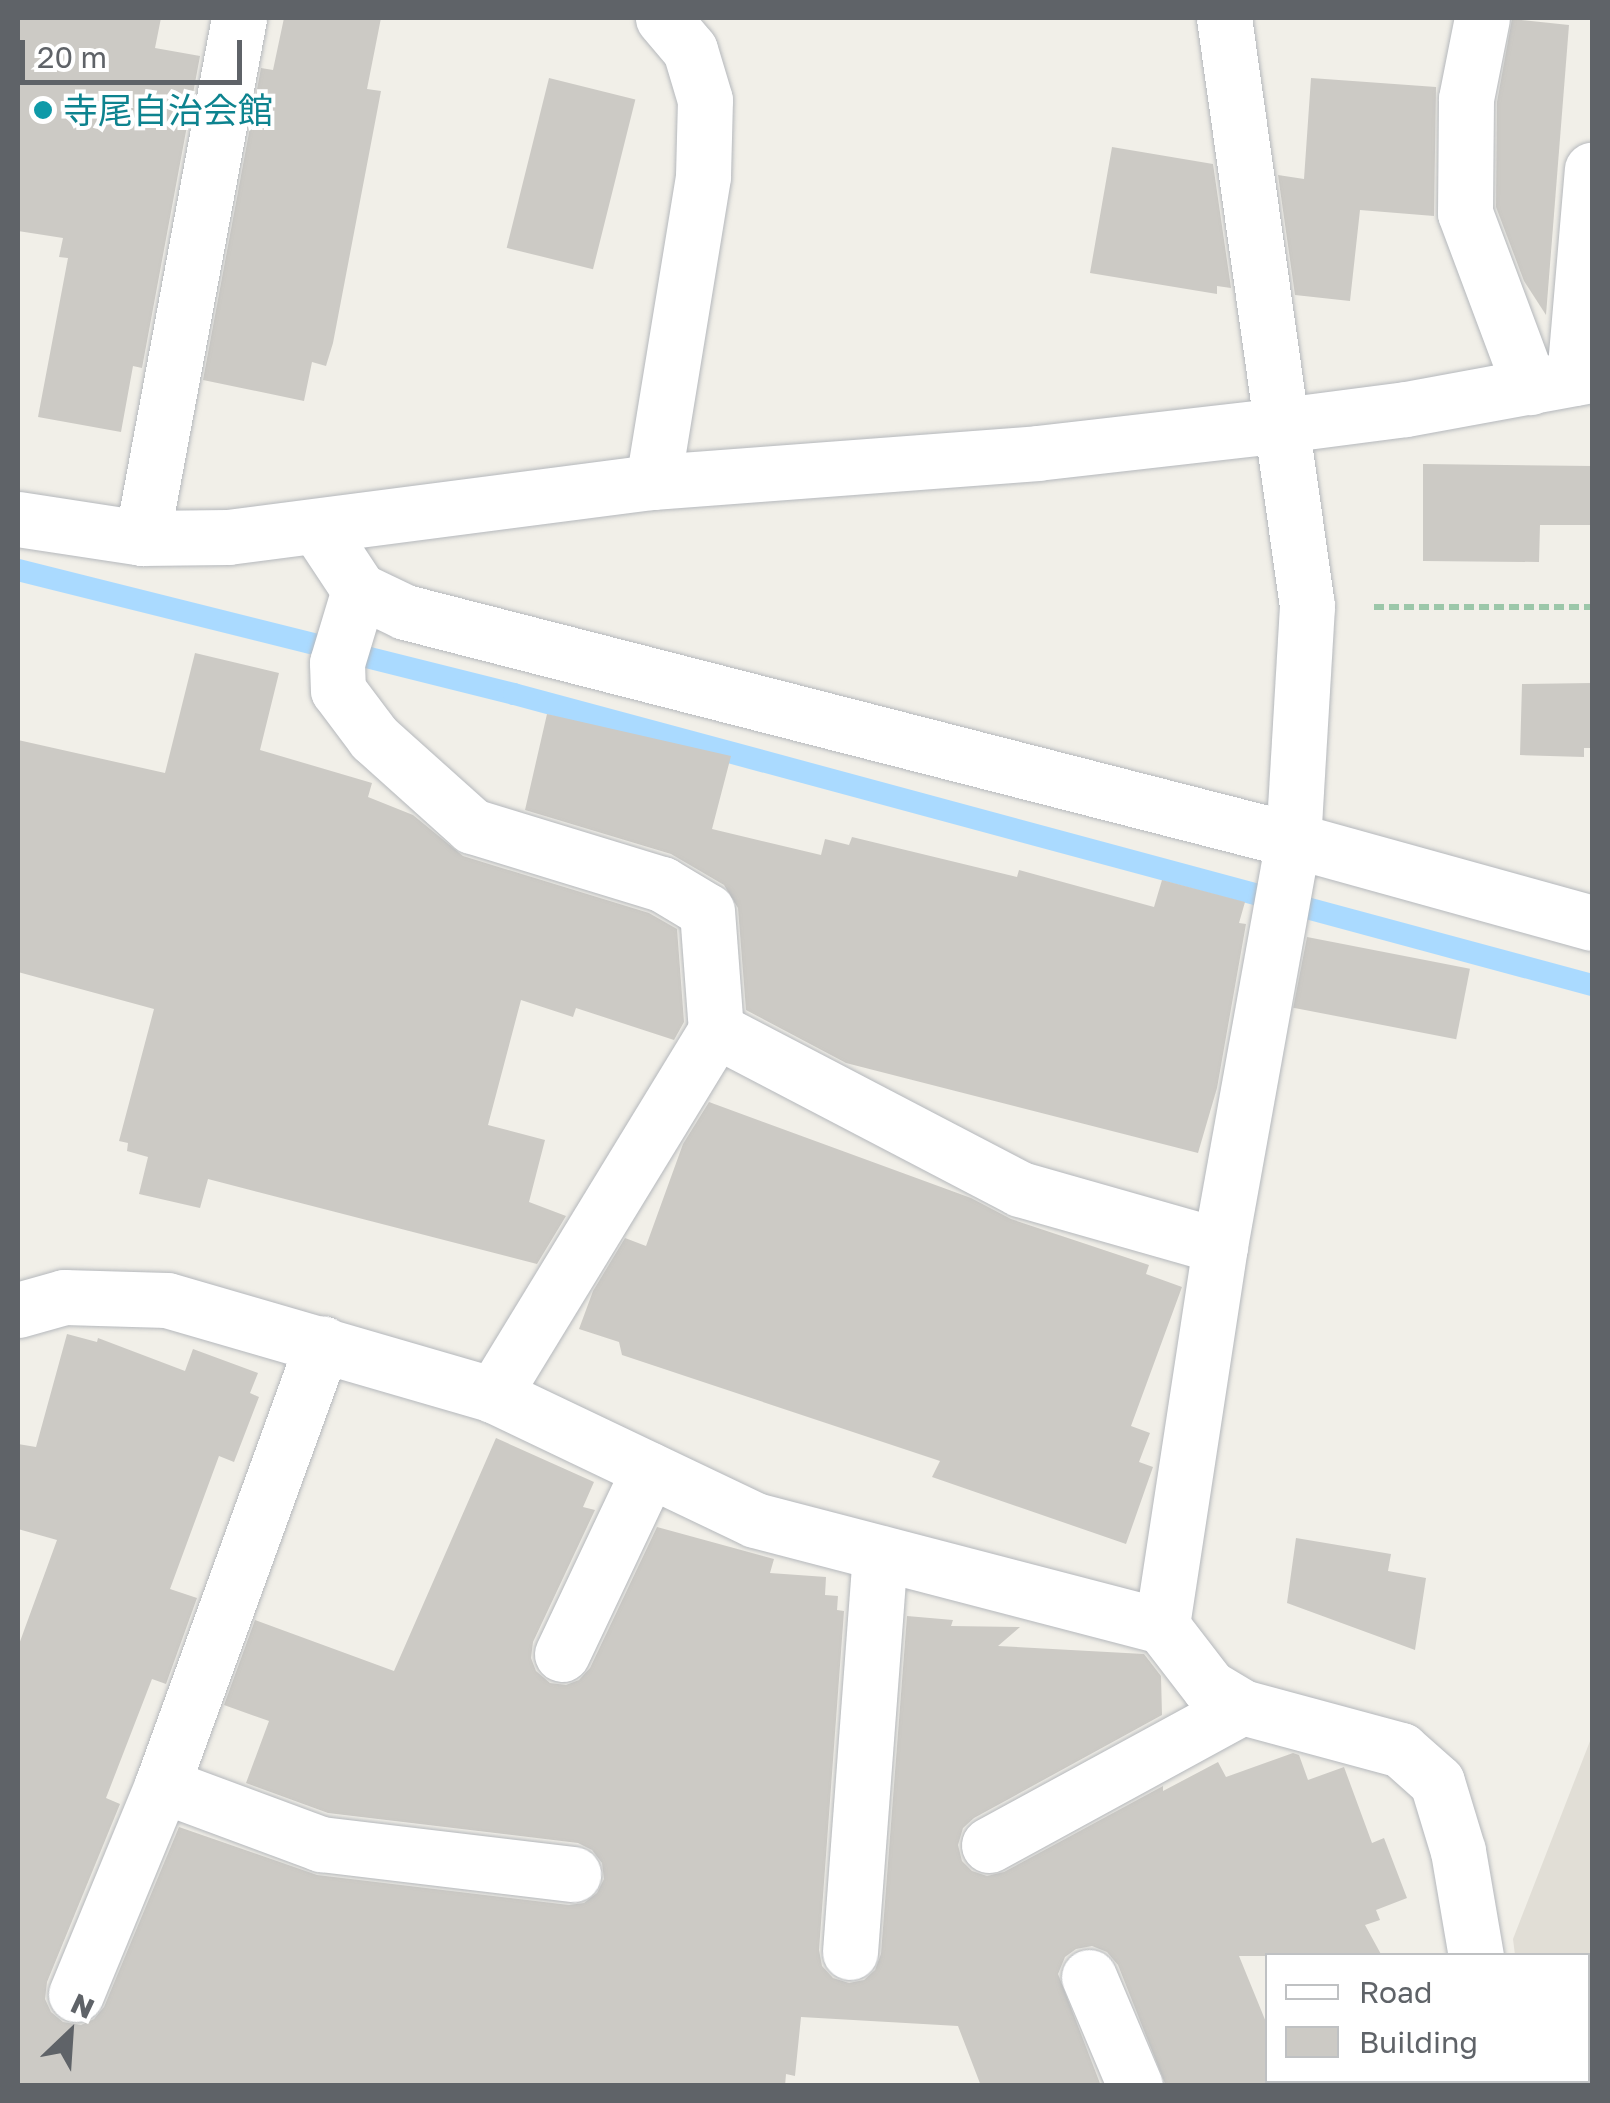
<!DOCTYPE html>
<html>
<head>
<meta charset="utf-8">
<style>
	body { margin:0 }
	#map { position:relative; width:1610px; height:2103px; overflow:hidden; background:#f1efe8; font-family:"Golos Text","Noto Sans JP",sans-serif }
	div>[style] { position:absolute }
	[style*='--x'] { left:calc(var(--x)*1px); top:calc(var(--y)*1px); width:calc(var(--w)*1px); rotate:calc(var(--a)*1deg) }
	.education>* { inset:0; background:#e1ded6 }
	.stream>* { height:22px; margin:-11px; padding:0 11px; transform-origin:11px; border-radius:11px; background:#aadaff }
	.building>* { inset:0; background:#cccac5; transform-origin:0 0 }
	.path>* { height:6px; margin-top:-3px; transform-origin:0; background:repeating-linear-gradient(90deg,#9cc7a9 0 10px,transparent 0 15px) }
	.roads { filter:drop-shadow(0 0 2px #b5b8bc) drop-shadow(0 0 2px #b5b8bc) }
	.minor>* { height:55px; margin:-27.5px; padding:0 27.5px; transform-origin:27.5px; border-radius:27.5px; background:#fff }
	.dots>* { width:28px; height:28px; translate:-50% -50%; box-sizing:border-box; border:5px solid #fff; border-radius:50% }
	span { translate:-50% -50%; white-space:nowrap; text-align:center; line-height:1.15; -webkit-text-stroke:8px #fff; paint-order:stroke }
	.culture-label { font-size:35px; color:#0d838f }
	.left { translate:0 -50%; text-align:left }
	.frame { position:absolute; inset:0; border:20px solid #5f6368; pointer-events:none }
	.legend { position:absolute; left:1265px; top:1953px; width:325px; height:130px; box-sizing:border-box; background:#fff; border:2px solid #bfc1c3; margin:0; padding:12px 18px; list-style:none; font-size:30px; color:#5f6368 }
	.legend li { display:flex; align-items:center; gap:20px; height:50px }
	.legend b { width:50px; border:2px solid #bfc1c3 }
	.north { position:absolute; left:20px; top:1983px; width:100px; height:100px; -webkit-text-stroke:8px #fff; paint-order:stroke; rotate:25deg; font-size:28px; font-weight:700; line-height:40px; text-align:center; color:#5f6368 }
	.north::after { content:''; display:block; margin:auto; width:35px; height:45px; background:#5f6368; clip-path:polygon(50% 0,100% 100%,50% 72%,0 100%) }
	.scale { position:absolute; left:20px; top:40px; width:222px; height:45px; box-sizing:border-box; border:5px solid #5f6368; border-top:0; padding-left:12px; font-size:30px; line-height:35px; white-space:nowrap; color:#5f6368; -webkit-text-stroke:8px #fff; paint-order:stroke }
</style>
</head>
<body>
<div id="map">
	<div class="education">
		<i style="clip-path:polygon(1592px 1736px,1592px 2085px,1539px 2085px,1538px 2081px,1588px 2080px,1588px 1956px,1515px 1955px,1513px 1939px)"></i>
	</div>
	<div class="stream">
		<i style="--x:18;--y:570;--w:511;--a:14.04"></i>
		<i style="--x:514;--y:694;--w:1117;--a:15.11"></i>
	</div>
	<div class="building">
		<i style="clip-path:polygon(18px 18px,161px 18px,155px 48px,200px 56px,142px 368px,133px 366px,121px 432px,38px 417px,68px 258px,59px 257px,63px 238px,18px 231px)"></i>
		<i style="clip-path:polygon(284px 18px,381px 18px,367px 89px,381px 91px,333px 343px,326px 366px,312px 362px,304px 401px,203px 380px,261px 68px,273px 70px)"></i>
		<i style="clip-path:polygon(1512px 19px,1569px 25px,1546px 315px,1524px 281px,1496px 207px,1497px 102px)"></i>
		<i style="left:549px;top:78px;width:89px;height:175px;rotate:14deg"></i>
		<i style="clip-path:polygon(1311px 78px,1436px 87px,1434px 216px,1360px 210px,1350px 301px,1295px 295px,1278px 175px,1304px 179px)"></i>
		<i style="clip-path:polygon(1112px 147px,1213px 164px,1231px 288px,1217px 286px,1217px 294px,1090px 273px)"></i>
		<i style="clip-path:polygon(1423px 464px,1592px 466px,1592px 525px,1540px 525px,1539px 562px,1423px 561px)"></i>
		<i style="clip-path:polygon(195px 653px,279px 673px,260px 750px,372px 783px,368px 797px,413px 815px,463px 856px,649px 913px,677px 929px,684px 1022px,674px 1040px,576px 1008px,573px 1017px,521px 1000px,488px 1125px,545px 1140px,529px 1202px,566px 1216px,537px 1264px,208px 1179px,200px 1208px,139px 1194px,148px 1157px,127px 1151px,128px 1143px,119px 1141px,154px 1009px,18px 972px,18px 740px,165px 773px)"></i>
		<i style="clip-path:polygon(1592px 683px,1592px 748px,1584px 748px,1584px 757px,1520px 755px,1522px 684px)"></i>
		<i style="clip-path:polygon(547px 714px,731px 756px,712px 829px,821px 855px,825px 839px,849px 845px,852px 837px,1017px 877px,1019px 870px,1154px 907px,1162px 880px,1245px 902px,1239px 923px,1246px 924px,1217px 1088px,1198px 1153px,846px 1063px,746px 1010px,738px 908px,724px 885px,671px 854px,525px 810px)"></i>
		<i style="left:1307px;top:937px;width:166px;height:72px;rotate:11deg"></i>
		<i style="clip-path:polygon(709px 1102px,971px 1198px,1011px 1219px,1149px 1265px,1146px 1274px,1182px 1287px,1131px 1426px,1150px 1433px,1139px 1462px,1153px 1467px,1126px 1544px,932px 1477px,940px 1461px,622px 1355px,619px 1342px,579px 1329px,593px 1291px,625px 1238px,646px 1246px,683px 1144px)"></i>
		<i style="clip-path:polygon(67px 1334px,97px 1342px,98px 1338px,185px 1371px,193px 1349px,258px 1373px,250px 1393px,259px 1397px,234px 1462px,219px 1456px,170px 1589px,197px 1598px,166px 1684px,152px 1679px,106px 1798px,120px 1804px,47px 1982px,45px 1999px,51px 2012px,63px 2022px,81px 2025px,94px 2019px,104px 2007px,179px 1827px,317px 1875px,569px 1905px,584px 1903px,597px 1893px,604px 1879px,602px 1863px,592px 1850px,578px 1843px,328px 1813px,246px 1783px,269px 1721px,224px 1705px,255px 1620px,394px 1671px,496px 1438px,594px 1482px,583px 1507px,595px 1510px,533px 1642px,531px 1658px,536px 1671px,550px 1683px,566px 1685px,579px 1680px,590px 1668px,657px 1527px,774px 1559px,770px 1573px,826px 1577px,825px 1595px,838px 1596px,837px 1610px,844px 1611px,819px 1950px,822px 1966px,833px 1978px,849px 1983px,864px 1980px,875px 1970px,881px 1954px,907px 1616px,953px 1620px,951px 1626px,1020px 1627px,998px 1646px,1144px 1654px,1161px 1676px,1162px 1715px,974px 1818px,963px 1828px,958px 1845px,962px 1861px,972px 1871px,987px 1876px,1004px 1872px,1163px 1786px,1163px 1791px,1218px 1762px,1226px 1777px,1293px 1753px,1299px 1755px,1308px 1780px,1344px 1767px,1372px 1843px,1384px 1838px,1407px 1898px,1376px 1910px,1380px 1920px,1365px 1925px,1382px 1956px,1239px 1956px,1268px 2027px,1268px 2086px,1166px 2086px,1118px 1965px,1107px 1952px,1092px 1946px,1076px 1949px,1065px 1957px,1058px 1974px,1101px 2086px,981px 2086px,958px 2026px,801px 2017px,795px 2076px,786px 2074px,785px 2086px,18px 2086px,18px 1647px,57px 1540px,18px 1529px,18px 1444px,36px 1447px)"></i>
		<i style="clip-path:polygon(1296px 1538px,1391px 1554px,1388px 1571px,1426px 1578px,1415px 1650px,1287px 1603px)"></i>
	</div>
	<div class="path">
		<i style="--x:1374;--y:607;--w:218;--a:0"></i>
	</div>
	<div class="roads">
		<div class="minor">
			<i style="--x:1224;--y:18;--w:594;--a:81.97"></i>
			<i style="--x:1307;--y:606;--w:234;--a:93.4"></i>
			<i style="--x:1293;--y:840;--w:413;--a:100.2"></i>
			<i style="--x:1220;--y:1246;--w:384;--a:98.7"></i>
			<i style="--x:1162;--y:1626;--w:77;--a:52.4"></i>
			<i style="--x:1209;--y:1687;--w:39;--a:31"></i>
			<i style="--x:1242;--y:1707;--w:165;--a:15.1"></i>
			<i style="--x:1401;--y:1750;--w:48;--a:41.6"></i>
			<i style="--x:1437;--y:1782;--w:72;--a:73.1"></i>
			<i style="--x:1458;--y:1851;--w:107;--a:80.3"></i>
			<i style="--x:1482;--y:18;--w:83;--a:101.2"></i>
			<i style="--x:1466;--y:99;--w:114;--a:90.5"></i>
			<i style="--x:1465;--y:213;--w:186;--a:69.5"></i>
			<i style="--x:1574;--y:378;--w:209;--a:-85.1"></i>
			<i style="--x:653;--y:482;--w:310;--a:-80.7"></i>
			<i style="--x:703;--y:176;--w:76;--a:-88.5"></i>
			<i style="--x:705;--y:100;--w:52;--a:-106.7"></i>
			<i style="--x:690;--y:50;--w:42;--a:-130.2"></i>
			<i style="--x:18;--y:519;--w:125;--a:8.7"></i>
			<i style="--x:142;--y:538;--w:86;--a:-0.7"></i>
			<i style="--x:228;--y:537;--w:429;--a:-7.4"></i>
			<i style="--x:653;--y:482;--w:385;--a:-4.3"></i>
			<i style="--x:1037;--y:453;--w:248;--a:-6.5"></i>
			<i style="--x:1283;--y:425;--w:124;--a:-7.4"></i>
			<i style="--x:1406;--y:409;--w:189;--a:-10.4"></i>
			<i style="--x:318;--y:528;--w:74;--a:56.5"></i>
			<i style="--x:359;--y:590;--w:51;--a:25.6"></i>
			<i style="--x:405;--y:612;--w:917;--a:14.4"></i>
			<i style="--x:1293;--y:840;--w:310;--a:15.5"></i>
			<i style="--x:142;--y:538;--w:529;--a:-79.43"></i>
			<i style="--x:359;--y:590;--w:76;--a:106.8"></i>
			<i style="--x:337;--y:663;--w:27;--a:88"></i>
			<i style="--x:338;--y:690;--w:60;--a:53.1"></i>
			<i style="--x:374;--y:738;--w:132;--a:41.9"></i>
			<i style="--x:472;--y:826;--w:199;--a:17"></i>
			<i style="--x:662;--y:884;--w:52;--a:31"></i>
			<i style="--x:707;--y:911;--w:119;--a:85.7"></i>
			<i style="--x:716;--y:1030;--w:428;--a:121.4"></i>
			<i style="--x:716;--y:1030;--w:343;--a:27.6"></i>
			<i style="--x:1020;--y:1189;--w:208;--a:15.9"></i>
			<i style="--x:18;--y:1310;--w:48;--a:-15.8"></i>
			<i style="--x:64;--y:1297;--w:103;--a:1.7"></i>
			<i style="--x:167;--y:1300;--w:340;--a:16.2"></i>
			<i style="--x:493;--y:1395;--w:290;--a:25.5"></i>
			<i style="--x:755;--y:1520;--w:421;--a:14.6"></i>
			<i style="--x:562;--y:1654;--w:204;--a:-64.7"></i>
			<i style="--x:162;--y:1785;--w:170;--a:20.4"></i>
			<i style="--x:321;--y:1844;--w:254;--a:6.8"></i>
			<i style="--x:989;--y:1845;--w:288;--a:-28.6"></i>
			<i style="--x:850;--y:1952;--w:400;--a:-85.7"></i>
			<i style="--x:1089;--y:1977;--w:118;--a:67.1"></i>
			<i style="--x:76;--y:1994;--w:226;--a:-67.6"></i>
			<i style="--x:162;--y:1785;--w:470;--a:-70"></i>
			<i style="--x:1497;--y:2080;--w:6;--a:81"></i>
		</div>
	</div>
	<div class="dots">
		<i style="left:43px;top:110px;background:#0f9aa8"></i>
	</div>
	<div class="culture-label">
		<span class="left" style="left:63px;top:110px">寺尾自治会館</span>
	</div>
	<div class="frame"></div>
	<ul class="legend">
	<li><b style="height:12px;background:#fff"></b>Road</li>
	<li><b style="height:28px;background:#cccac5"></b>Building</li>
	</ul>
	<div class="north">N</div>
	<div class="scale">20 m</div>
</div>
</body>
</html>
